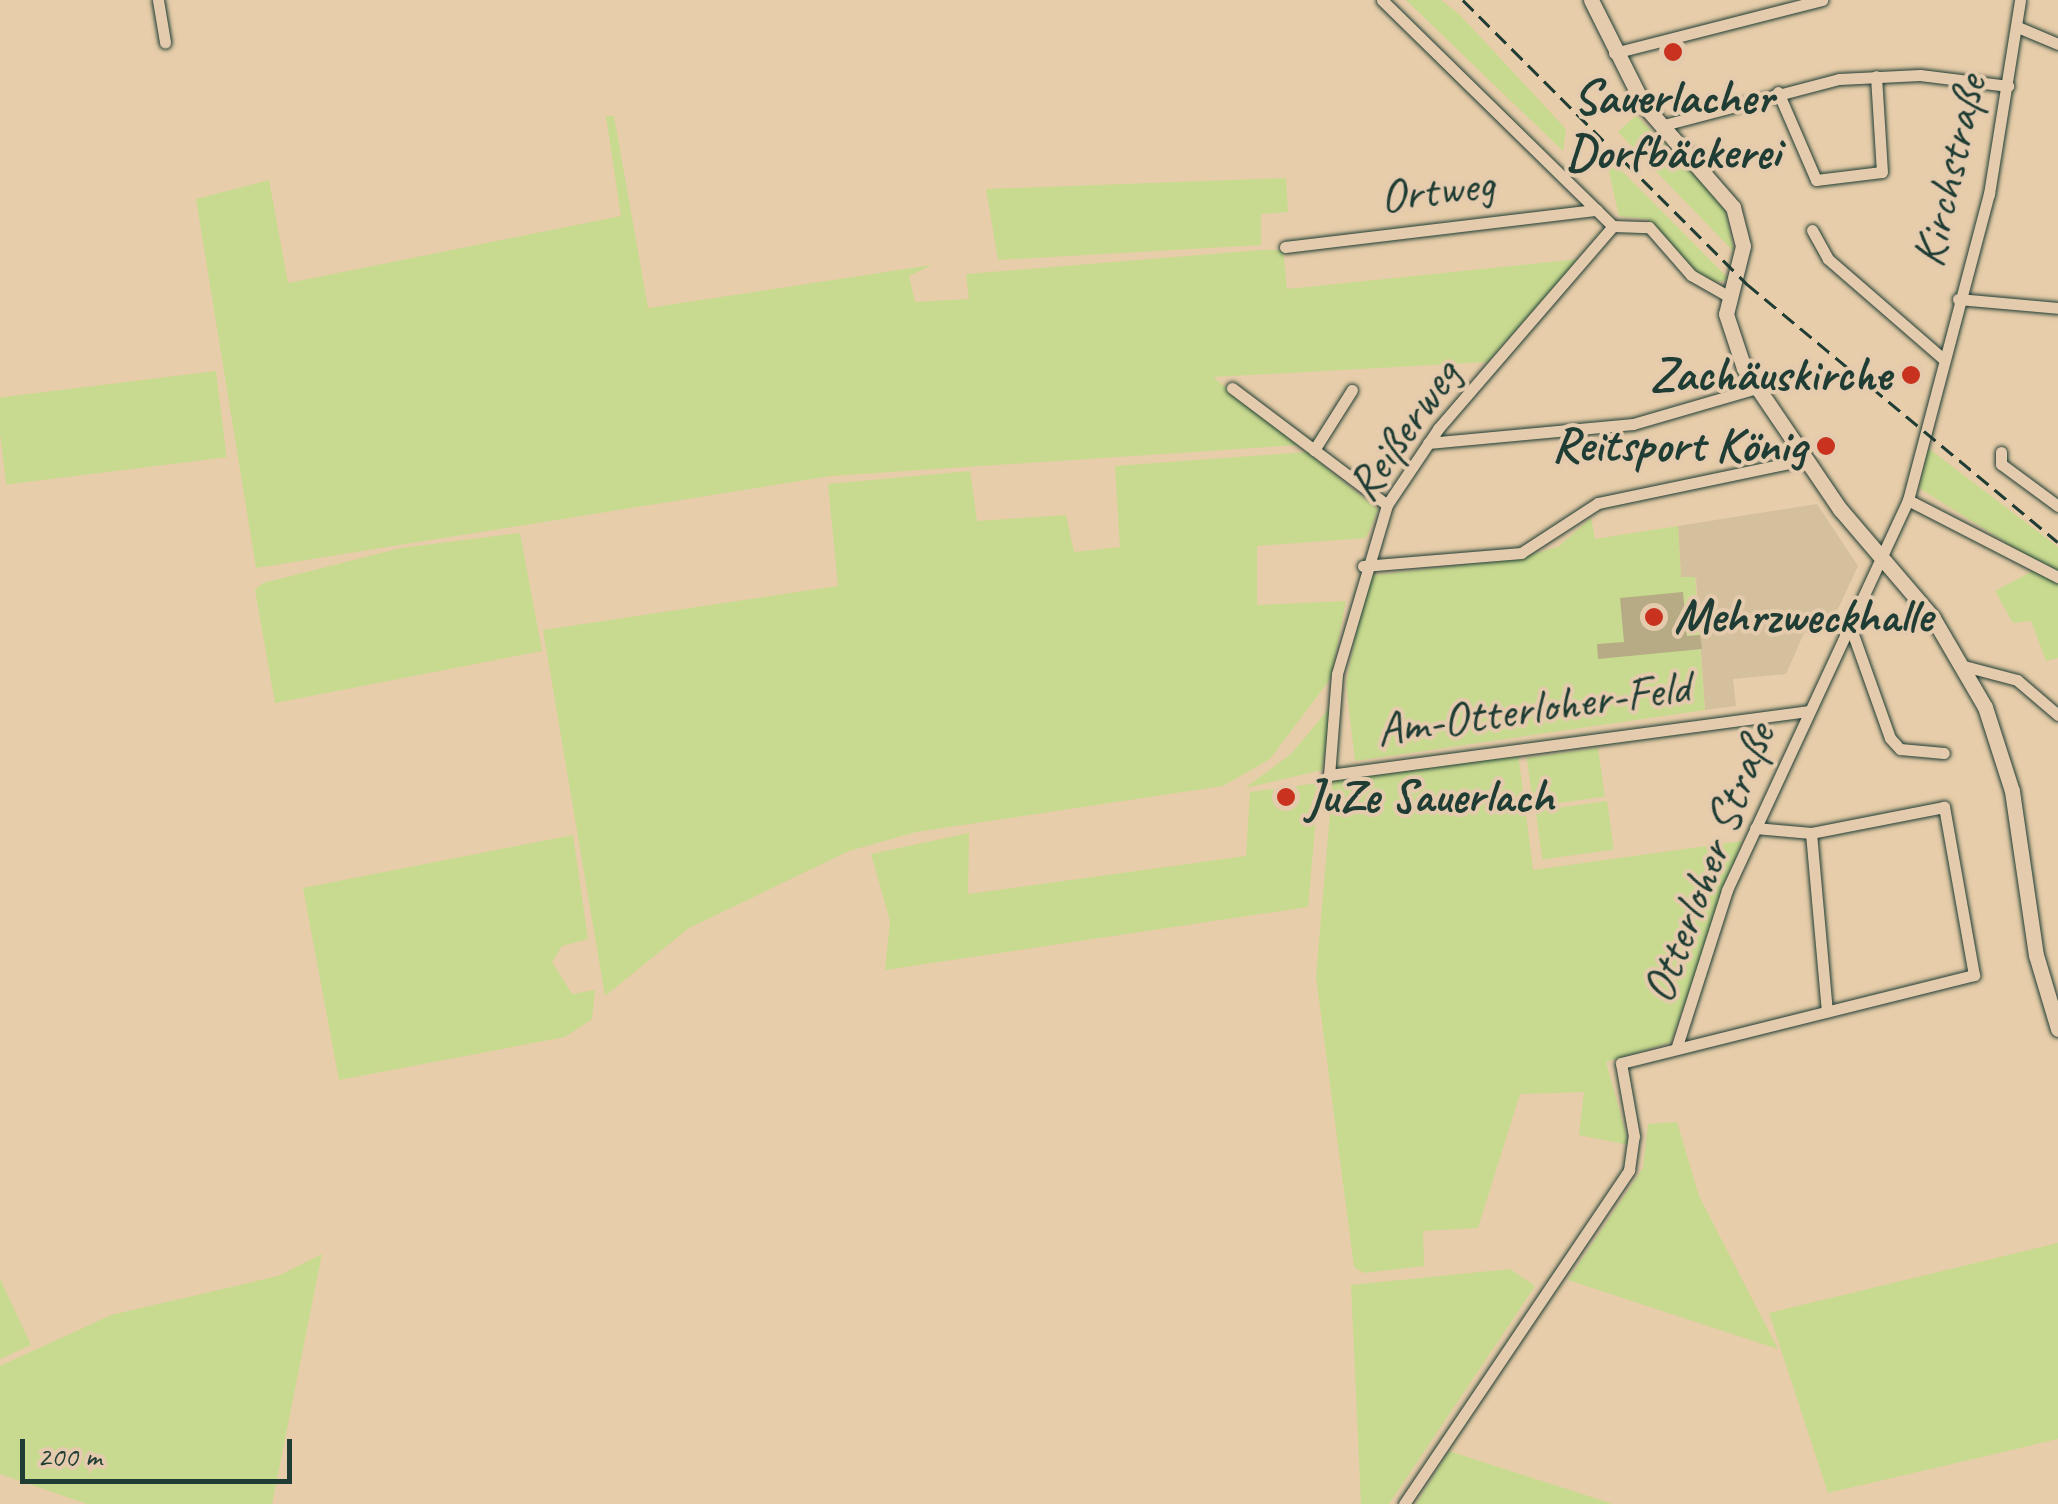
<!DOCTYPE html>
<html>
<head>
<meta charset="utf-8">
<style>
	body { margin:0 }
	#map { position:relative; width:2058px; height:1504px; overflow:hidden; background:#e7cda9; font-family:Caveat,sans-serif }
	div>[style] { position:absolute }
	[style*='--x'] { left:calc(var(--x)*1px); top:calc(var(--y)*1px); width:calc(var(--w)*1px); rotate:calc(var(--a)*1deg) }
	.built>* { inset:0; background:#d4c09c }
	.green>* { inset:0; background:#c8da8f; transform-origin:0 0 }
	.building>* { inset:0; background:#b6ab85 }
	.roads { filter:drop-shadow(0 0 2px #1f3d34) drop-shadow(0 0 2px #1f3d34) }
	.minor>* { height:11px; margin:-5.5px; padding:0 5.5px; transform-origin:5.5px; border-radius:5.5px; background:#e5cbad }
	.secondary>* { height:15px; margin:-7.5px; padding:0 7.5px; transform-origin:7.5px; border-radius:7.5px; background:#e5cbad }
	.rail>* { height:2.5px; margin-top:-1.25px; transform-origin:0; background:repeating-linear-gradient(90deg,#1f3d34 0 15px,transparent 0 23px) }
	.dots>* { width:28px; height:28px; translate:-50% -50%; box-sizing:border-box; border:5px solid #e5cbad; border-radius:50% }
	span { translate:-50% -50%; white-space:nowrap; text-align:center; line-height:1.15; -webkit-text-stroke:8px #e5cbad; paint-order:stroke }
	.poi-label { font-size:48px; color:#1f3d34; font-weight:700 }
	.right { translate:-100% -50%; text-align:right }
	.left { translate:0 -50%; text-align:left }
	.street-label { font-size:48px; color:#1f3d34 }
	.scale { position:absolute; left:20px; top:1439px; width:272px; height:45px; box-sizing:border-box; border:5px solid #1f3d34; border-top:0; padding-left:12px; font-size:30px; line-height:35px; white-space:nowrap; color:#1f3d34; -webkit-text-stroke:8px #e5cbad; paint-order:stroke }
</style>
</head>
<body>
<div id="map">
	<div class="built">
		<i style="clip-path:polygon(1817px 504px,1858px 566px,1830px 626px,1804px 633px,1786px 674px,1733px 679px,1736px 706px,1705px 710px,1696px 578px,1681px 578px,1678px 526px)"></i>
	</div>
	<div class="green">
		<i style="clip-path:polygon(1406px 0,1441px 0,1459px 14px,1566px 129px,1563px 151px)"></i>
		<i style="clip-path:polygon(1636px 115px,1724px 205px,1734px 252px,1618px 132px)"></i>
		<i style="clip-path:polygon(606px 116px,614px 116px,648px 308px,932px 265px,909px 276px,915px 302px,969px 299px,966px 274px,1261px 250px,1283px 250px,1287px 289px,1580px 259px,1487px 362px,1213px 377px,1298px 445px,831px 476px,256px 568px,196px 199px,269px 180px,288px 283px,621px 216px)"></i>
		<i style="clip-path:polygon(1605px 154px,1727px 277px,1725px 281px,1706px 281px,1647px 219px,1619px 216px)"></i>
		<i style="clip-path:polygon(1286px 178px,1288px 212px,1261px 214px,1261px 245px,998px 260px,986px 189px)"></i>
		<i style="left:216px;top:371px;width:87px;height:222px;rotate:83deg"></i>
		<i style="clip-path:polygon(1928px 448px,2058px 547px,2058px 575px,1919px 488px)"></i>
		<i style="clip-path:polygon(1307px 452px,1378px 510px,1366px 538px,1257px 546px,1257px 605px,1346px 601px,1331px 678px,1270px 759px,1223px 786px,916px 832px,849px 851px,689px 928px,605px 996px,543px 630px,838px 586px,828px 484px,970px 471px,977px 521px,1066px 515px,1074px 552px,1120px 547px,1115px 466px)"></i>
		<i style="clip-path:polygon(1591px 518px,1595px 539px,1678px 526px,1681px 577px,1695px 577px,1705px 710px,1355px 761px,1346px 684px,1367px 576px,1515px 559px,1558px 547px)"></i>
		<i style="clip-path:polygon(520px 533px,542px 651px,275px 703px,255px 590px,263px 583px,401px 548px)"></i>
		<i style="clip-path:polygon(2037px 569px,2058px 582px,2058px 658px,2046px 661px,2031px 621px,2013px 623px,1995px 591px)"></i>
		<i style="clip-path:polygon(1332px 705px,1322px 770px,1245px 788px,1291px 754px)"></i>
		<i style="left:1598px;top:748px;width:49px;height:72px;rotate:82deg"></i>
		<i style="clip-path:polygon(1518px 753px,1533px 870px,1742px 841px,1671px 1042px,1606px 1062px,1629px 1145px,1579px 1135px,1584px 1092px,1520px 1094px,1478px 1228px,1423px 1231px,1424px 1266px,1364px 1273px,1354px 1267px,1316px 977px,1333px 778px)"></i>
		<i style="clip-path:polygon(1319px 783px,1308px 907px,885px 970px,890px 921px,871px 854px,969px 833px,968px 894px,1246px 856px,1250px 792px)"></i>
		<i style="left:1607px;top:801px;width:49px;height:72px;rotate:82deg"></i>
		<i style="clip-path:polygon(573px 835px,588px 939px,562px 946px,552px 962px,572px 994px,595px 990px,592px 1019px,565px 1037px,339px 1080px,303px 888px)"></i>
		<i style="clip-path:polygon(1677px 1122px,1699px 1196px,1778px 1349px,1568px 1280px,1643px 1168px,1648px 1124px)"></i>
		<i style="clip-path:polygon(2058px 1243px,2058px 1439px,1828px 1493px,1769px 1313px)"></i>
		<i style="clip-path:polygon(322px 1254px,272px 1504px,87px 1504px,0 1474px,0 1366px,111px 1315px,278px 1276px)"></i>
		<i style="clip-path:polygon(1510px 1269px,1535px 1286px,1389px 1504px,1361px 1504px,1351px 1285px)"></i>
		<i style="clip-path:polygon(0 1279px,31px 1345px,0 1359px)"></i>
		<i style="clip-path:polygon(1449px 1451px,1613px 1504px,1416px 1504px)"></i>
	</div>
	<div class="building">
		<i style="clip-path:polygon(1683px 592px,1687px 636px,1700px 635px,1702px 649px,1598px 659px,1597px 644px,1624px 642px,1620px 598px)"></i>
	</div>
	<div class="roads">
		<div class="minor">
			<i style="--x:158;--y:0;--w:43;--a:80.5"></i>
			<i style="--x:1382;--y:0;--w:323;--a:44.4"></i>
			<i style="--x:2020;--y:28;--w:41;--a:22.8"></i>
			<i style="--x:1614;--y:53;--w:215;--a:-14.3"></i>
			<i style="--x:1778;--y:92;--w:96;--a:66.6"></i>
			<i style="--x:1816;--y:180;--w:66;--a:-6.9"></i>
			<i style="--x:1882;--y:172;--w:96;--a:-93.6"></i>
			<i style="--x:1660;--y:126;--w:185;--a:-14.7"></i>
			<i style="--x:1839;--y:79;--w:81;--a:-2.8"></i>
			<i style="--x:1920;--y:75;--w:89;--a:7.1"></i>
			<i style="--x:1613;--y:226;--w:268;--a:130.8"></i>
			<i style="--x:1438;--y:429;--w:92;--a:123.9"></i>
			<i style="--x:1387;--y:505;--w:176;--a:106.5"></i>
			<i style="--x:1337;--y:674;--w:101;--a:94.5"></i>
			<i style="--x:1329;--y:775;--w:483;--a:-7.6"></i>
			<i style="--x:1613;--y:226;--w:36;--a:2"></i>
			<i style="--x:1649;--y:227;--w:64;--a:48.8"></i>
			<i style="--x:1691;--y:275;--w:43;--a:29.6"></i>
			<i style="--x:1812;--y:230;--w:33;--a:61"></i>
			<i style="--x:1828;--y:259;--w:150;--a:40.9"></i>
			<i style="--x:1285;--y:247;--w:314;--a:-6.8"></i>
			<i style="--x:1958;--y:299;--w:100;--a:5.1"></i>
			<i style="--x:1232;--y:388;--w:194;--a:37"></i>
			<i style="--x:1428;--y:443;--w:206;--a:-5.3"></i>
			<i style="--x:1633;--y:424;--w:129;--a:-16.2"></i>
			<i style="--x:1314;--y:450;--w:71;--a:-57.7"></i>
			<i style="--x:2001;--y:452;--w:12;--a:90"></i>
			<i style="--x:2001;--y:464;--w:71;--a:36.4"></i>
			<i style="--x:1908;--y:500;--w:169;--a:27.2"></i>
			<i style="--x:1363;--y:566;--w:159;--a:-4.7"></i>
			<i style="--x:1521;--y:553;--w:92;--a:-33"></i>
			<i style="--x:1598;--y:503;--w:210;--a:-11.8"></i>
			<i style="--x:1849;--y:623;--w:122;--a:70.4"></i>
			<i style="--x:1890;--y:738;--w:15;--a:48"></i>
			<i style="--x:1900;--y:749;--w:44;--a:5.2"></i>
			<i style="--x:1964;--y:666;--w:55;--a:14.8"></i>
			<i style="--x:2017;--y:680;--w:54;--a:40.5"></i>
			<i style="--x:1811;--y:833;--w:179;--a:84.9"></i>
			<i style="--x:1677;--y:1046;--w:164;--a:-72.2"></i>
			<i style="--x:1727;--y:890;--w:430;--a:-65.1"></i>
			<i style="--x:1908;--y:500;--w:317;--a:-75.2"></i>
			<i style="--x:1989;--y:194;--w:196;--a:-80.9"></i>
			<i style="--x:1404;--y:1504;--w:403;--a:-56"></i>
			<i style="--x:1629;--y:1170;--w:34;--a:-82"></i>
			<i style="--x:1634;--y:1136;--w:74;--a:-100.1"></i>
			<i style="--x:1621;--y:1063;--w:364;--a:-14"></i>
			<i style="--x:1974;--y:975;--w:171;--a:-100.1"></i>
			<i style="--x:1944;--y:807;--w:136;--a:168.9"></i>
			<i style="--x:1811;--y:833;--w:56;--a:-174.9"></i>
		</div>
		<div class="secondary">
			<i style="--x:1591;--y:0;--w:116;--a:63.4"></i>
			<i style="--x:1643;--y:104;--w:137;--a:48.9"></i>
			<i style="--x:1733;--y:207;--w:40;--a:75.6"></i>
			<i style="--x:1743;--y:246;--w:70;--a:104"></i>
			<i style="--x:1726;--y:314;--w:57;--a:71.6"></i>
			<i style="--x:1744;--y:368;--w:171;--a:55.8"></i>
			<i style="--x:1840;--y:509;--w:143;--a:49.5"></i>
			<i style="--x:1933;--y:618;--w:103;--a:59.7"></i>
			<i style="--x:1985;--y:707;--w:88;--a:72.2"></i>
			<i style="--x:2012;--y:791;--w:166;--a:81.7"></i>
			<i style="--x:2036;--y:955;--w:77;--a:73.4"></i>
		</div>
	</div>
	<div class="rail">
		<i style="--x:1463;--y:0;--w:402;--a:45"></i>
		<i style="--x:1747;--y:284;--w:404;--a:39.7"></i>
	</div>
	<div class="dots">
		<i style="left:1673px;top:52px;background:#c8321e"></i>
		<i style="left:1911px;top:375px;background:#c8321e"></i>
		<i style="left:1826px;top:446px;background:#c8321e"></i>
		<i style="left:1654px;top:617px;background:#c8321e"></i>
		<i style="left:1286px;top:797px;background:#c8321e"></i>
	</div>
	<div class="poi-label">
		<span style="left:1673px;top:125px">Sauerlacher<br>Dorfbäckerei</span>
		<span class="right" style="left:1891px;top:375px">Zachäuskirche</span>
		<span class="right" style="left:1806px;top:446px">Reitsport König</span>
		<span class="left" style="left:1674px;top:617px">Mehrzweckhalle</span>
		<span class="left" style="left:1306px;top:797px">JuZe Sauerlach</span>
	</div>
	<div class="street-label">
		<span style="left:1949px;top:171px;rotate:-77deg">Kirchstraße</span>
		<span style="left:1437px;top:190px;rotate:-7deg">Ortweg</span>
		<span style="left:1403px;top:430px;rotate:-55deg">Reißerweg</span>
		<span style="left:1533px;top:708px;rotate:-8deg">Am-Otterloher-Feld</span>
		<span style="left:1708px;top:863px;rotate:-69deg">Otterloher Straße</span>
	</div>
	<div class="scale">200 m</div>
</div>
</body>
</html>
